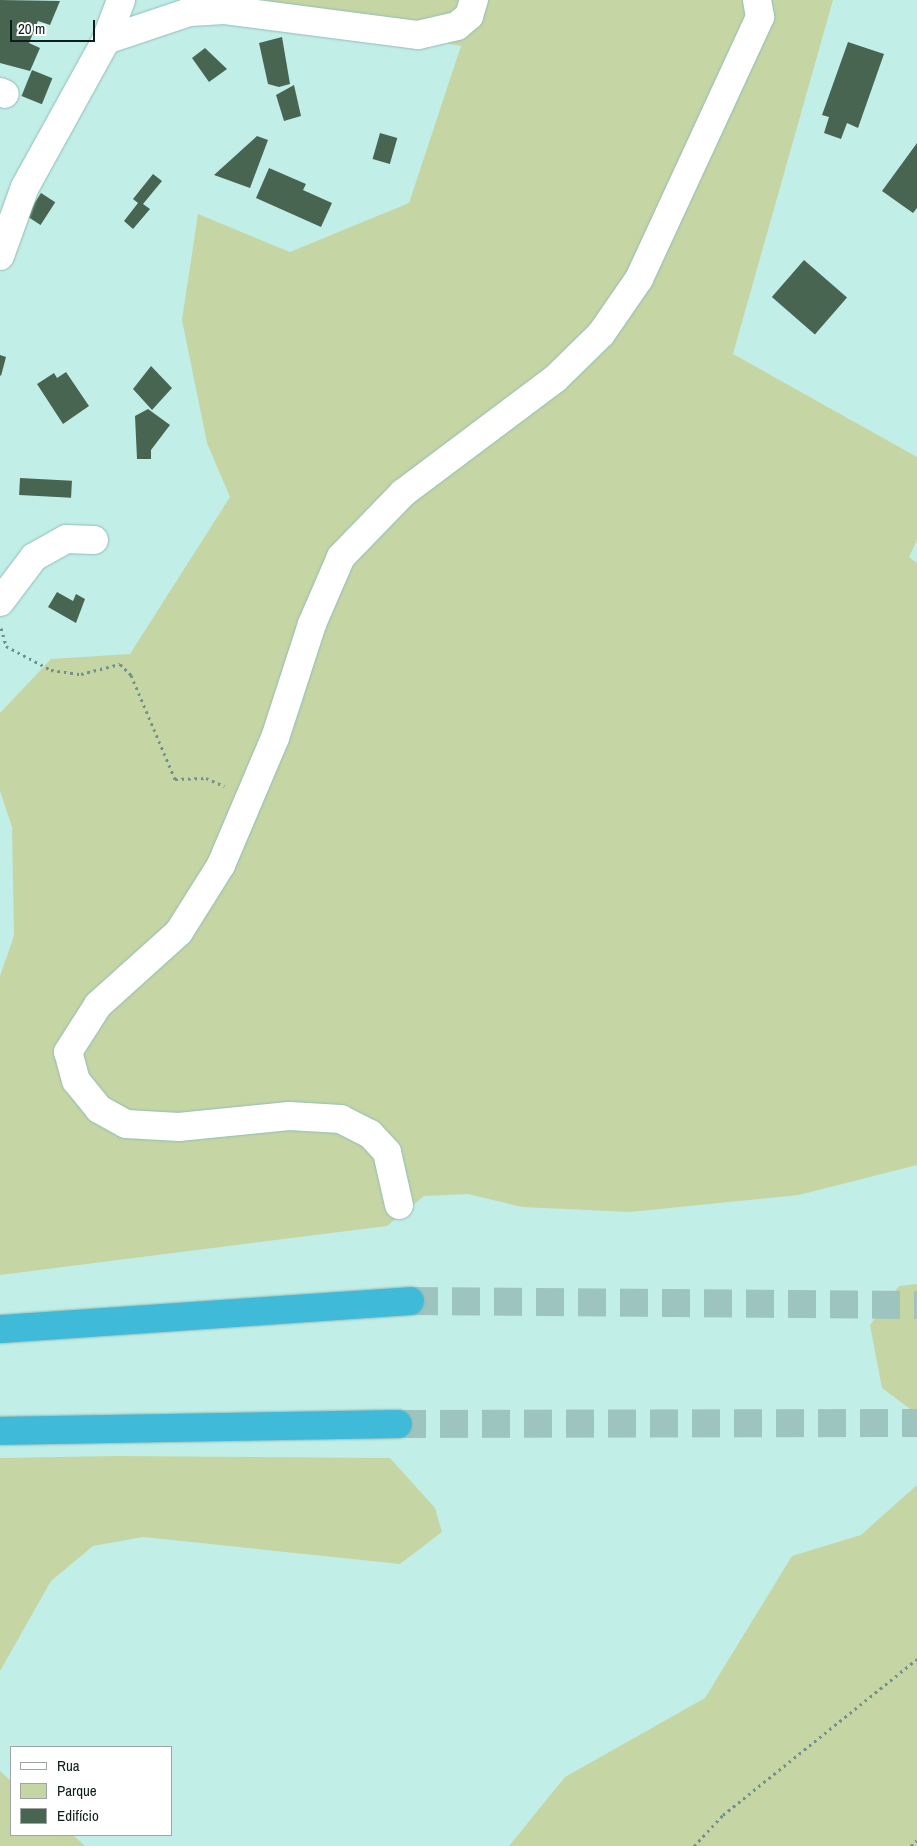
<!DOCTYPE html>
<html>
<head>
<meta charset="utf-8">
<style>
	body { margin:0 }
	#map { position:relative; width:917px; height:1846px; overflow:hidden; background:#c2eee8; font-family:"Archivo Narrow",sans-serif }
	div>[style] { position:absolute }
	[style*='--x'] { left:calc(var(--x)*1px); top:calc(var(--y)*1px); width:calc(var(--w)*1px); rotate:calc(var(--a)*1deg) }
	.green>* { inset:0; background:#c5d6a4 }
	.building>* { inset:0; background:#486551; transform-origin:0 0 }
	.highway-tunnel>* { height:28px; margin-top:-14px; transform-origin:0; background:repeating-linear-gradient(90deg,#9ec4bf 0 28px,transparent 0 42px) }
	.path>* { height:3px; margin-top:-1.5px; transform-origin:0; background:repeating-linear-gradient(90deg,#72918d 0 2.5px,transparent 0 6.5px) }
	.roads { filter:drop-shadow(0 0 1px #92bcb7) drop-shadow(0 0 1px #92bcb7) }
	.street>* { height:28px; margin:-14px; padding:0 14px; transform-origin:14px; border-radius:14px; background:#fff }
	.highway>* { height:28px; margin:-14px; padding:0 14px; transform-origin:14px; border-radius:14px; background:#3fbad8 }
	span { translate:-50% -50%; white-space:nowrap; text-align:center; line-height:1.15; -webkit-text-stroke:5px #fff; paint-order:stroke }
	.legend { position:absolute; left:10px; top:1746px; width:162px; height:90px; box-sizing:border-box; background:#fff; border:1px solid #9ea5a4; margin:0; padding:6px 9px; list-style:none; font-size:15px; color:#0d1d1b }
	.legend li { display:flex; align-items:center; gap:10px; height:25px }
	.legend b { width:25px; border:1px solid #9ea5a4 }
	.scale { position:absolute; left:10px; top:20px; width:85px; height:22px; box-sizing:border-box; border:2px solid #0d1d1b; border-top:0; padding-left:6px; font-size:15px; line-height:18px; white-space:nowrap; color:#0d1d1b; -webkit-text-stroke:4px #fff; paint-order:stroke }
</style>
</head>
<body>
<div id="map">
	<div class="green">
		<i style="clip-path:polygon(211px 0,833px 0,733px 354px,917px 457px,917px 540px,909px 557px,917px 563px,917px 1165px,799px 1195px,630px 1212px,522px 1207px,468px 1194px,424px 1196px,387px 1226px,0 1275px,0 976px,14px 936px,12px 827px,0 791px,0 713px,51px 659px,130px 654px,230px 497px,207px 443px,182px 320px,198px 214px,290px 252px,409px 203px,461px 46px)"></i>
		<i style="clip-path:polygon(917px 1284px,917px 1414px,882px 1388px,870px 1325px,899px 1286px)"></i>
		<i style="clip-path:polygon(116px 1456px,390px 1458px,435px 1508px,442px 1532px,400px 1564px,143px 1537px,93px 1546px,51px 1581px,0 1671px,0 1458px)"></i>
		<i style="clip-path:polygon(917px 1485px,917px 1846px,509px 1846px,565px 1777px,705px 1698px,792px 1556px,861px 1535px)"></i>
		<i style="clip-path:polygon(0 1771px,11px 1781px,11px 1835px,73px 1835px,85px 1846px,0 1846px)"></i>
	</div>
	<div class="building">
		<i style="clip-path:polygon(0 0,60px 1px,50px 25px,38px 21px,29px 43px,40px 48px,30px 71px,0 63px)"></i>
		<i style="clip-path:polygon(282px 37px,290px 84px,279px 87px,268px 84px,259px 43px)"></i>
		<i style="clip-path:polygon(848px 42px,884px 54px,858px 128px,847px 123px,841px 139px,824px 133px,829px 117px,822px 115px)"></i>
		<i style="clip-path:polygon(205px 48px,227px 69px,209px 82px,192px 58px)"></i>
		<i style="left:32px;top:70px;width:22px;height:28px;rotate:22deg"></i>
		<i style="clip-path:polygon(294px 85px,301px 116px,284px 121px,276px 95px)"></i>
		<i style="left:380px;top:133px;width:18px;height:27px;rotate:16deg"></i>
		<i style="clip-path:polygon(257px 136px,268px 140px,250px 188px,214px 175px)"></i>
		<i style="clip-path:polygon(917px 143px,917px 208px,913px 213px,882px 191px)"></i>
		<i style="clip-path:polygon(269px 168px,306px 184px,303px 190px,332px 203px,321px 227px,256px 198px)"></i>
		<i style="clip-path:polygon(153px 174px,162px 181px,143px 204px,150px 209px,133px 229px,124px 221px,138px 203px,133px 199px)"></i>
		<i style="left:41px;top:193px;width:17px;height:27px;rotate:33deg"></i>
		<i style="left:804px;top:260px;width:57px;height:49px;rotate:41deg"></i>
		<i style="clip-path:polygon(0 355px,6px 357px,1px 376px,0 375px)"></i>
		<i style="clip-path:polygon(151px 366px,172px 388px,152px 410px,133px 389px)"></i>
		<i style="clip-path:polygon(66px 372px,89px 406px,63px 424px,37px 384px,54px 373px,57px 378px)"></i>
		<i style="clip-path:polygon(148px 409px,170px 425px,151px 450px,151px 459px,137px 459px,135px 416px)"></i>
		<i style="left:20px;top:478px;width:52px;height:17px;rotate:3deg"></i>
		<i style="clip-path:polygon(57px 592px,73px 601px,76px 594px,85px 599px,76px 623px,48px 607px)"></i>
	</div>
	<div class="highway-tunnel">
		<i style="--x:410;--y:1301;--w:507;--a:0.45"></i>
		<i style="--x:398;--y:1424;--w:519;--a:-0.11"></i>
	</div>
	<div class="path">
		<i style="--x:1;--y:628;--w:19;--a:74"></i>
		<i style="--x:6;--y:646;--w:51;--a:28.1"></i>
		<i style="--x:51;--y:670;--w:30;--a:8"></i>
		<i style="--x:81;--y:674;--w:40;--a:-14.4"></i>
		<i style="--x:120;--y:664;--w:16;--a:45"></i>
		<i style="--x:131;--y:675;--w:113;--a:67.1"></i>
		<i style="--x:175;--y:779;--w:31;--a:-2"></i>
		<i style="--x:206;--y:778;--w:20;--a:24"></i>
		<i style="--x:694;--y:1846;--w:42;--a:-46.9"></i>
		<i style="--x:723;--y:1815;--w:249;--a:-38.8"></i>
		<i style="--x:911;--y:1846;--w:8;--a:-45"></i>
	</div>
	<div class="roads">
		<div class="street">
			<i style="--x:106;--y:40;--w:88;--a:-18.6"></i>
			<i style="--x:189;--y:12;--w:36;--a:-3"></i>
			<i style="--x:225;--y:10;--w:195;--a:7.4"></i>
			<i style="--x:418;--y:35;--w:40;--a:-13"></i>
			<i style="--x:457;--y:26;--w:16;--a:-40"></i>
			<i style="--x:469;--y:16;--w:17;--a:-73"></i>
			<i style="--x:0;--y:92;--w:5;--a:22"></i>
			<i style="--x:0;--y:256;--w:73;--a:-70.1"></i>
			<i style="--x:25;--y:187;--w:168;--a:-61.1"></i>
			<i style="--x:106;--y:40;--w:43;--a:-69.4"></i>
			<i style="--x:0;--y:602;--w:56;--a:-52.9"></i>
			<i style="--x:34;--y:557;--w:37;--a:-29"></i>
			<i style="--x:66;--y:539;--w:28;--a:2"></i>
			<i style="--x:399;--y:1205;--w:54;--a:-102.8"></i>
			<i style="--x:387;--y:1152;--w:25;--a:-133"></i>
			<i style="--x:370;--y:1134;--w:33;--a:-153"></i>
			<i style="--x:341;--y:1119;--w:52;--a:-176.7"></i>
			<i style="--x:289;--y:1116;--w:111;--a:174.3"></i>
			<i style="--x:179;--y:1127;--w:53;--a:-176.8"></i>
			<i style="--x:126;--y:1124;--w:31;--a:-151"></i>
			<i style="--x:99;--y:1109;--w:36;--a:-129"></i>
			<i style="--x:76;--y:1081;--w:30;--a:-105"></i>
			<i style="--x:68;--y:1052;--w:56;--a:-57.4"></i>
			<i style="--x:98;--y:1005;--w:109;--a:-42"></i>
			<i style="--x:179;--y:932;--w:79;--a:-57.9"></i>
			<i style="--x:221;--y:865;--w:138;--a:-67"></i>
			<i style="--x:275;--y:738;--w:120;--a:-72"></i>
			<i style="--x:312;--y:624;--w:73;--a:-66.6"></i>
			<i style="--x:341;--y:557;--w:89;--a:-45.9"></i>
			<i style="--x:403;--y:493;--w:190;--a:-36.9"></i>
			<i style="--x:555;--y:379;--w:64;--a:-44.4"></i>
			<i style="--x:601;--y:334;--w:67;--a:-55.4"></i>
			<i style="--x:639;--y:279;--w:289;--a:-65.2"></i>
			<i style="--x:760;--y:17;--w:17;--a:-100"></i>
		</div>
		<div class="highway">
			<i style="--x:0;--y:1329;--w:411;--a:-3.9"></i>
			<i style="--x:0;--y:1431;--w:398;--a:-1"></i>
		</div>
	</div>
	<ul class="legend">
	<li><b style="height:6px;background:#fff"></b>Rua</li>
	<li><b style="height:14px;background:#c5d6a4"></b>Parque</li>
	<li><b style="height:14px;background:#486551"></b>Edifício</li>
	</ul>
	<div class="scale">20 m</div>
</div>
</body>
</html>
